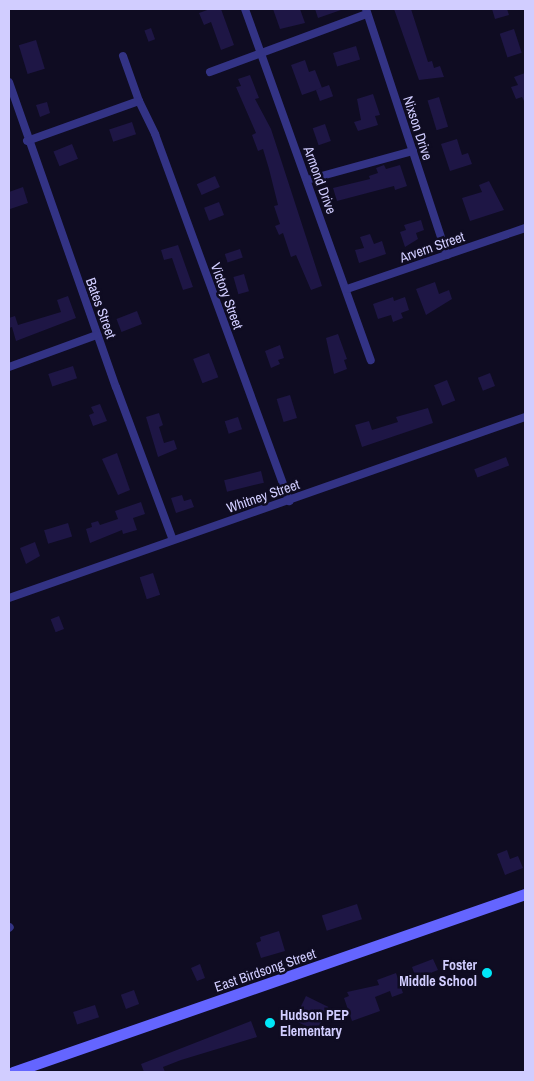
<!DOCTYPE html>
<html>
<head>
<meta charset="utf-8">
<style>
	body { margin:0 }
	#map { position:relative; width:534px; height:1081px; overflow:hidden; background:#0f0c22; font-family:"Archivo Narrow",sans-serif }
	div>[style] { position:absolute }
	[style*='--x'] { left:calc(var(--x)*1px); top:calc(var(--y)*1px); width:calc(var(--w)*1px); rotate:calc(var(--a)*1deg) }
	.building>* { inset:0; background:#1e1645; transform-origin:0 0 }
	.street>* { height:8px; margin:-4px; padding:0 4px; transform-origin:4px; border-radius:4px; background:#333385 }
	.secondary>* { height:11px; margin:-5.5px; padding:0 5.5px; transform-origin:5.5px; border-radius:5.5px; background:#6465ff }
	.dots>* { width:14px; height:14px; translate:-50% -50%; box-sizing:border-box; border:2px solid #0f0c22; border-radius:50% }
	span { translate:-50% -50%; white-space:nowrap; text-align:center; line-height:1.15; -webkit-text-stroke:5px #0f0c22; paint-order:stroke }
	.street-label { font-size:14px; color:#d1cdff }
	.poi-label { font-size:14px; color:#d1cdff; font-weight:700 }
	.right { translate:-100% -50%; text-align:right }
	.left { translate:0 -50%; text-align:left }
	.frame { position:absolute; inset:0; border:10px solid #d1cdff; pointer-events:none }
</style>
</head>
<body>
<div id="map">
	<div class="building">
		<i style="clip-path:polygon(210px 9px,221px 9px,234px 45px,221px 50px,211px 22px,204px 25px,199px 13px)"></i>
		<i style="clip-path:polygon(273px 9px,300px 9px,305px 23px,280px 29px)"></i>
		<i style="clip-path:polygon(315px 9px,341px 9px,341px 10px,318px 18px)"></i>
		<i style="clip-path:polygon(394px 9px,411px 9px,428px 62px,432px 61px,434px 68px,440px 66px,444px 77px,419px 80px)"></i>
		<i style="clip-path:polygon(492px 9px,507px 9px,509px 15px,495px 19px)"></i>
		<i style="left:151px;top:28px;width:12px;height:7px;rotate:70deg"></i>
		<i style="left:514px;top:29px;width:25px;height:15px;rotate:72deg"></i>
		<i style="left:36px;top:40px;width:30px;height:18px;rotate:73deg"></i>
		<i style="left:356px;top:46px;width:14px;height:24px;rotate:73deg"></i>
		<i style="clip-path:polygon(305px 60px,309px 72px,315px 70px,322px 88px,302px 95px,291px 65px)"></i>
		<i style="clip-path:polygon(525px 73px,525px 103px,522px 97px,516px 99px,511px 87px,518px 85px,514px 77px)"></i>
		<i style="clip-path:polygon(250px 75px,259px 98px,255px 99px,271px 129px,322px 286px,311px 290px,296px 255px,291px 257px,283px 233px,279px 235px,275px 226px,280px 224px,274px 206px,278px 205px,269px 169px,263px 149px,258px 151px,252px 135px,256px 133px,236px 87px,241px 86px,238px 79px)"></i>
		<i style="left:329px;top:85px;width:12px;height:14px;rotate:70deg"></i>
		<i style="clip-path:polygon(373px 94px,380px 115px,375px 116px,378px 125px,358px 131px,354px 122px,361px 120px,357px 99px)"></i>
		<i style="left:439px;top:97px;width:31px;height:12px;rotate:73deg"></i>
		<i style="clip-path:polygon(47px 102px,50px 113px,40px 117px,36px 105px)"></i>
		<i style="left:132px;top:122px;width:13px;height:24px;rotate:72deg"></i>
		<i style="left:325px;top:124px;width:18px;height:13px;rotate:71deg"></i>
		<i style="clip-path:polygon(457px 139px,462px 155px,468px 153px,472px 164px,450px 171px,441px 144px)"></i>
		<i style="left:72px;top:144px;width:16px;height:20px;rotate:68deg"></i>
		<i style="clip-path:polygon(384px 165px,386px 169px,400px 165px,407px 186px,395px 190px,394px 186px,337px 201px,333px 188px,370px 179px,369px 176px,378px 173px,376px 168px)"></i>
		<i style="left:215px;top:176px;width:12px;height:20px;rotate:66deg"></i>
		<i style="clip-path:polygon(489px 181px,504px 210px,470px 221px,462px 198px,482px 192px,479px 185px)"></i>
		<i style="clip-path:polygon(23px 187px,28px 203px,10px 209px,9px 192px)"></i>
		<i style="left:219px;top:202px;width:14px;height:16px;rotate:69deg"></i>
		<i style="clip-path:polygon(421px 220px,424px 230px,416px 233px,418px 239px,405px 247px,400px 232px,406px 230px,404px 225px)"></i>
		<i style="clip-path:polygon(370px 234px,374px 244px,382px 241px,386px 254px,359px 263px,355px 250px,364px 248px,360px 237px)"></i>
		<i style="clip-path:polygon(178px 245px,193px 287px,183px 290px,172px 258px,164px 260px,161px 250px)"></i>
		<i style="left:240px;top:249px;width:9px;height:16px;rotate:72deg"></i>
		<i style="left:244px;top:274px;width:18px;height:11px;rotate:74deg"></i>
		<i style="clip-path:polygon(435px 282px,439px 294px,449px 290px,452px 299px,426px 315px,416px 289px)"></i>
		<i style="clip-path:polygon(68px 296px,76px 318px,16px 341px,12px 327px,9px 328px,9px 318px,15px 316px,18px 325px,61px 312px,57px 300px)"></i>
		<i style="clip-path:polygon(393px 297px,394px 301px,405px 297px,409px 310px,401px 313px,403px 318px,393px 322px,391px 315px,378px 319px,373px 304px)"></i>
		<i style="left:137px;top:311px;width:14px;height:22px;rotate:69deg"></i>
		<i style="clip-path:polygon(338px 334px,347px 359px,344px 360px,347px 369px,334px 374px,326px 338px)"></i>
		<i style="clip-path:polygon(280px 345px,284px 358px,278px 360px,280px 364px,271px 368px,265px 351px)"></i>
		<i style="left:209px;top:353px;width:26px;height:17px;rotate:69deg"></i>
		<i style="left:73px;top:366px;width:13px;height:26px;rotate:72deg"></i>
		<i style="left:490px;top:373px;width:14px;height:13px;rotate:69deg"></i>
		<i style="left:447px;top:380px;width:22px;height:14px;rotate:68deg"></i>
		<i style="left:290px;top:395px;width:24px;height:14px;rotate:73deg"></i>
		<i style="clip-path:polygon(100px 404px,107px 421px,93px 426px,89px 415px,94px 413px,91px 407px)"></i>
		<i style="clip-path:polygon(428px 408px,433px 423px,362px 447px,355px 425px,369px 421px,372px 430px,398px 422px,396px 417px)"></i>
		<i style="clip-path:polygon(159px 413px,163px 425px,159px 427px,164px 443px,174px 440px,177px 449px,158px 457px,146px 417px)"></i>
		<i style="left:238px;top:417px;width:13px;height:14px;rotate:72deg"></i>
		<i style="clip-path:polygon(117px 453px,130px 490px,118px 495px,102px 459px)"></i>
		<i style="left:506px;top:457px;width:9px;height:34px;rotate:69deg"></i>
		<i style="left:261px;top:471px;width:12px;height:38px;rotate:76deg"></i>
		<i style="clip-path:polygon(182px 495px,184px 501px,191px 499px,194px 507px,176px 513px,171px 498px)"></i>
		<i style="clip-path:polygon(141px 502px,145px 514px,133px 518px,137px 530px,123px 534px,122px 530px,90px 543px,86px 529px,92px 527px,91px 523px,98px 521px,100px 525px,118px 519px,115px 511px)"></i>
		<i style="left:68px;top:523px;width:14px;height:25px;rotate:73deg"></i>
		<i style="clip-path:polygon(35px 542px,40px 556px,26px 564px,20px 548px)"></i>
		<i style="left:153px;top:573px;width:23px;height:14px;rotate:72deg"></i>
		<i style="left:59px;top:616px;width:14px;height:9px;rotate:69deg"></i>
		<i style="clip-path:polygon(507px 850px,510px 859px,518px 856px,523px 868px,505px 875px,497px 854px)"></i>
		<i style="left:357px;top:904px;width:16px;height:37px;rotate:72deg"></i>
		<i style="clip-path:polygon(279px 931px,285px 951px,261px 958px,256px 943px,261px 941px,260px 937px)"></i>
		<i style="clip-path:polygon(433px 959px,438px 970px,428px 974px,431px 982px,419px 986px,412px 967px)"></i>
		<i style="clip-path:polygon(200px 964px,205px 978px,197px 981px,191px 968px)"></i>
		<i style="clip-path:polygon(396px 973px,403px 993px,392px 997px,390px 991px,375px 997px,380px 1011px,352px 1021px,344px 998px,349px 996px,347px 992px,379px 985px,377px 980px)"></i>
		<i style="left:134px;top:990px;width:15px;height:14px;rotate:70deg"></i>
		<i style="left:306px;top:996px;width:25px;height:27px;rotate:26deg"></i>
		<i style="left:95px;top:1005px;width:13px;height:23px;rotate:72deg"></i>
		<i style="clip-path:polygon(251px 1021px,257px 1037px,181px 1060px,163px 1067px,165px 1072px,144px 1072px,141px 1064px)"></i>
	</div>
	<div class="street">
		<i style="--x:245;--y:9;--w:373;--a:70.3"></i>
		<i style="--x:366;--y:9;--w:259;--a:71.8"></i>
		<i style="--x:123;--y:56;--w:48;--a:70.4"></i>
		<i style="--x:139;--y:101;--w:37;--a:64"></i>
		<i style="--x:155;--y:134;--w:391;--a:69.9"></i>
		<i style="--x:210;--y:72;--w:167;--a:-20.3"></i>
		<i style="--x:9;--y:82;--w:323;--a:70.7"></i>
		<i style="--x:116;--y:387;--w:163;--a:69.6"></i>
		<i style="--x:27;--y:141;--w:119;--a:-19.7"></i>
		<i style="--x:307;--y:180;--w:110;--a:-15.3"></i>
		<i style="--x:347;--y:289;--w:188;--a:-18.9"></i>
		<i style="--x:9;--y:367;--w:94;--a:-20"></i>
		<i style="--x:9;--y:598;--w:547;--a:-19.33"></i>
		<i style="--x:9;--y:928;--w:1;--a:-45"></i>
	</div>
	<div class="secondary">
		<i style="--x:13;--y:1072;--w:542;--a:-19.17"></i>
	</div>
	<div class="dots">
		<i style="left:487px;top:973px;background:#00e7f8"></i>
		<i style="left:270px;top:1023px;background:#00e7f8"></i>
	</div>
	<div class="street-label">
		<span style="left:418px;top:128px;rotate:72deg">Nixson Drive</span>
		<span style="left:320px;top:180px;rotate:70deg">Armond Drive</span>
		<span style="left:432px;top:247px;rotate:-19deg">Arvern Street</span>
		<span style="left:227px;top:296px;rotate:70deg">Victory Street</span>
		<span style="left:101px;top:308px;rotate:70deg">Bates Street</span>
		<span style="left:263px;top:496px;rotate:-19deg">Whitney Street</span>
		<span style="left:265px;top:970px;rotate:-19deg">East Birdsong Street</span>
	</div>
	<div class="poi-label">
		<span class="right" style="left:477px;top:973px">Foster<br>Middle School</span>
		<span class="left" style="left:280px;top:1023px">Hudson PEP<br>Elementary</span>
	</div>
	<div class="frame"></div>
</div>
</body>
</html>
